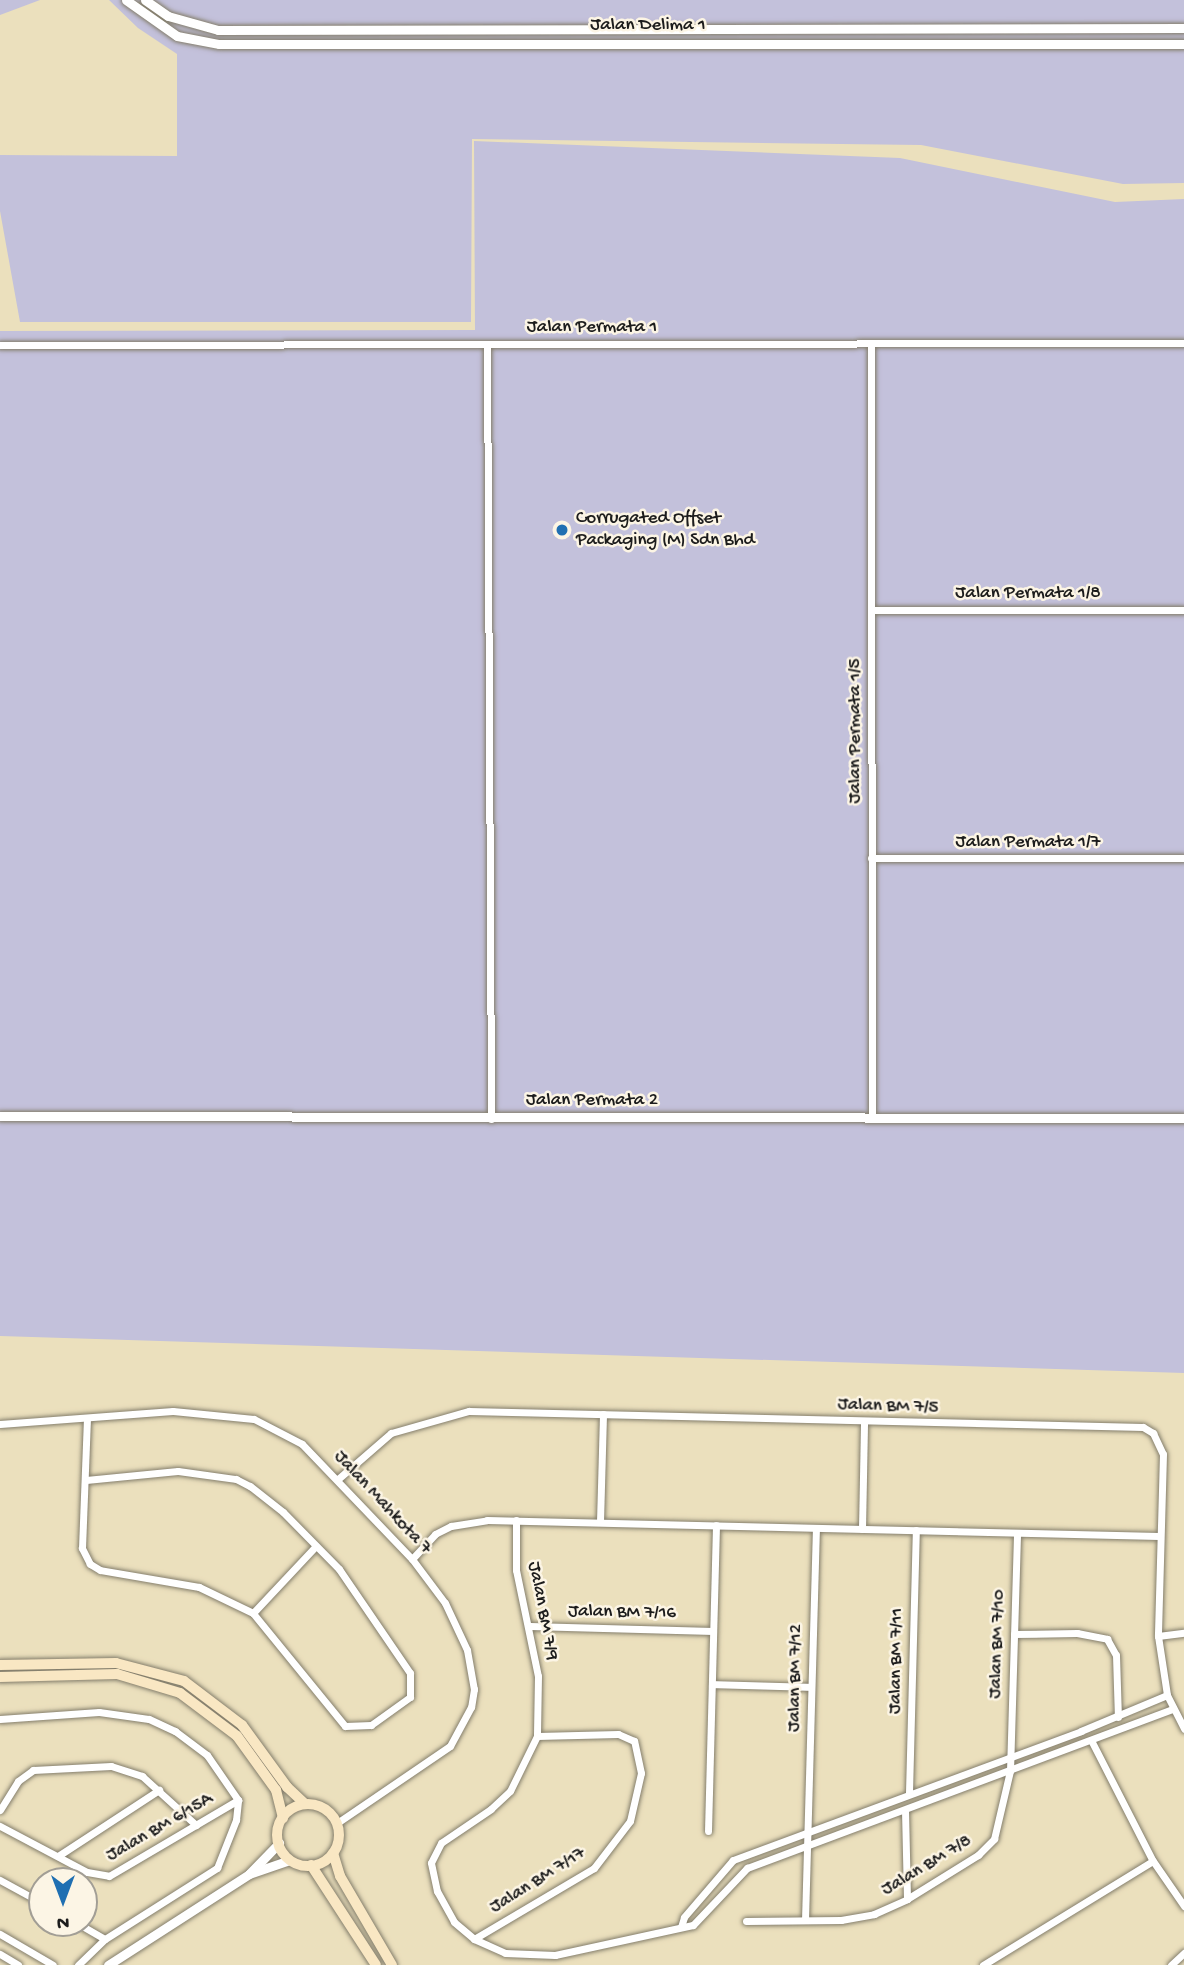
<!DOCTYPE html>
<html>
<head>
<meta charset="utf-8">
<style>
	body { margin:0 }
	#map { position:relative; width:1184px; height:1965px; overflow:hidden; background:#ebe0bd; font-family:"Gochi Hand",sans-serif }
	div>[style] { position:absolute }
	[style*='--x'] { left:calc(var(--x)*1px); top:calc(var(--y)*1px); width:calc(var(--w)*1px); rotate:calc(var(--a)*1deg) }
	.industrial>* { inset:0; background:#c3c1db }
	.roads { filter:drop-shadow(0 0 2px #847e6c) drop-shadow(0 0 2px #847e6c) }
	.minor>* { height:7px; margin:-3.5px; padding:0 3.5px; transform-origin:3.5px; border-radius:3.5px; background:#fff }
	.tertiary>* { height:9px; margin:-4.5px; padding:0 4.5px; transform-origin:4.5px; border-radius:4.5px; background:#fff }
	.secondary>* { height:10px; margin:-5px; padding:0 5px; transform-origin:5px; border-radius:5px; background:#f9e7c3 }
	.secondary>.ring { margin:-5px; padding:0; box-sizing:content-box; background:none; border:10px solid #f9e7c3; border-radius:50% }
	.dots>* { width:19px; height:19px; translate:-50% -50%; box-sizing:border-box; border:4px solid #fcf5e5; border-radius:50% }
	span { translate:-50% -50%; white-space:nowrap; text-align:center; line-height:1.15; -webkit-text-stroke:5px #fcf5e5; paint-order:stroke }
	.street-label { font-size:19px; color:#1c1c1c }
	.poi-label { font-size:19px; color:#1c1c1c }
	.left { translate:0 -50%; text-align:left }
	.north { position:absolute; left:28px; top:1867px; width:70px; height:70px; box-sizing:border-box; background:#fcf5e5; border:2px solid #a29e95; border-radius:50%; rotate:180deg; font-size:19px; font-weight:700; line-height:28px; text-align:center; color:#1c1c1c }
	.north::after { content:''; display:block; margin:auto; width:24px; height:32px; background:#1f6fb2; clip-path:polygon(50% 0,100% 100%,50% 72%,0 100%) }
</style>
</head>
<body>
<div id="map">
	<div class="industrial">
		<i style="clip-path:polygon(0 0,40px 0,0 15px)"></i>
		<i style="clip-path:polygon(109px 0,1184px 0,1184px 183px,1123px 184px,921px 145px,472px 139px,471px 322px,20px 322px,0 211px,0 155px,177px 156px,177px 54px,138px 28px)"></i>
		<i style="clip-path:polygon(474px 141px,900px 158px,1115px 202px,1184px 199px,1184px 1373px,0 1336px,0 331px,475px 330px)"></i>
	</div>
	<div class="roads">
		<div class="minor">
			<i style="--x:487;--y:344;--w:775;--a:89.7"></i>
			<i style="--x:871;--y:344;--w:774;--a:89.93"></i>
			<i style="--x:0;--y:345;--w:1184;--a:-0.1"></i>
			<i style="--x:871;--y:610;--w:313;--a:0"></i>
			<i style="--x:871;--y:858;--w:313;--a:0"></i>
			<i style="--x:0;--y:1424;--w:173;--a:-4.3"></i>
			<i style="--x:173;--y:1411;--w:81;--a:5.6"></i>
			<i style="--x:254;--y:1419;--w:54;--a:27.5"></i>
			<i style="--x:302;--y:1444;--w:159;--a:46.3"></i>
			<i style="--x:412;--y:1559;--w:55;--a:53.1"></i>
			<i style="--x:445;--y:1603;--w:52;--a:64.9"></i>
			<i style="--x:467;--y:1650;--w:40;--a:80"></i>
			<i style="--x:474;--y:1689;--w:18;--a:99"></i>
			<i style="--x:471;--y:1707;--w:44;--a:118.3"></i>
			<i style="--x:450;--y:1746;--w:137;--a:145.7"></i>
			<i style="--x:338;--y:1479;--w:70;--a:-41"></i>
			<i style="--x:391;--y:1433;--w:81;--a:-15.8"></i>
			<i style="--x:469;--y:1411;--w:674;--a:1.36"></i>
			<i style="--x:1143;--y:1427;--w:12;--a:31"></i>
			<i style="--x:1153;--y:1433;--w:23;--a:65"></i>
			<i style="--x:1163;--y:1454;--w:182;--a:91.6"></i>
			<i style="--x:1158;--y:1636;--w:60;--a:81.3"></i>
			<i style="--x:1167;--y:1695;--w:38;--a:63"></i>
			<i style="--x:86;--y:1480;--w:92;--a:-5.6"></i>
			<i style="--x:178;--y:1471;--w:59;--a:7.9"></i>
			<i style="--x:236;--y:1479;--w:16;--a:27"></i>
			<i style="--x:250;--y:1486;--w:42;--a:38.2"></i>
			<i style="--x:283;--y:1512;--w:80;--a:45.5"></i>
			<i style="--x:339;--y:1569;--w:126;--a:55.7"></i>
			<i style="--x:410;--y:1673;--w:24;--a:90"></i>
			<i style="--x:410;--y:1697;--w:48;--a:144.3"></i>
			<i style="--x:371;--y:1725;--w:26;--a:178"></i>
			<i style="--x:345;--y:1726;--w:146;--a:-129.2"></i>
			<i style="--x:253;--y:1613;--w:60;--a:-154.3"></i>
			<i style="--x:199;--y:1587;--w:100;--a:-170.3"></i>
			<i style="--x:100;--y:1570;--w:12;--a:-149"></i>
			<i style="--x:90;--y:1564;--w:18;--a:-117"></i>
			<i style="--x:82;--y:1548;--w:130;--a:-87.8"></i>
			<i style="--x:516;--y:1520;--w:50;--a:90"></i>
			<i style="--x:516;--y:1570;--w:108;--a:78.3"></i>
			<i style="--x:538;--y:1676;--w:60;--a:91"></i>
			<i style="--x:537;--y:1736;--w:61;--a:116.1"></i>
			<i style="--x:510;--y:1791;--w:26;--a:137"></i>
			<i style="--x:491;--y:1809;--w:60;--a:145.8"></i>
			<i style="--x:441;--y:1843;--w:22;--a:117"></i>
			<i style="--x:431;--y:1863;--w:29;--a:78"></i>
			<i style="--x:437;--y:1891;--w:35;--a:61"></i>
			<i style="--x:454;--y:1922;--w:26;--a:40"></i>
			<i style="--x:474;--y:1939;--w:34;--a:24"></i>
			<i style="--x:505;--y:1953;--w:50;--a:2.3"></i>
			<i style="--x:555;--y:1955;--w:141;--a:-12.3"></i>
			<i style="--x:693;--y:1925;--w:79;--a:-46.5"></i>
			<i style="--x:747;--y:1868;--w:455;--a:-20.5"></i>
			<i style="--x:600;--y:1522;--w:108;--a:-88.4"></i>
			<i style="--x:862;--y:1529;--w:107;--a:-88.9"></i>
			<i style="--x:412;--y:1559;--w:34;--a:-47"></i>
			<i style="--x:435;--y:1534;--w:18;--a:-27"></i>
			<i style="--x:451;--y:1526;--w:36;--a:-9"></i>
			<i style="--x:487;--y:1520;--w:672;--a:1.36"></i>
			<i style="--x:253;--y:1613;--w:92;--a:-46.8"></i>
			<i style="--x:530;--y:1626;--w:183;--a:1.6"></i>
			<i style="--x:1014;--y:1634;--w:63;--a:-0.9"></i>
			<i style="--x:1077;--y:1633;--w:31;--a:11"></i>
			<i style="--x:1107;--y:1639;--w:18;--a:61"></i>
			<i style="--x:1116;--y:1655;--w:62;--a:88.2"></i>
			<i style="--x:1158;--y:1636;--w:26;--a:-7"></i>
			<i style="--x:712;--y:1684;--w:99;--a:1.7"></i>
			<i style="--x:0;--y:1719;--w:99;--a:-4"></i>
			<i style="--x:99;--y:1712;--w:50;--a:8"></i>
			<i style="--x:149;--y:1719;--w:29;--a:25"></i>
			<i style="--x:175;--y:1731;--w:40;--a:37"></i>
			<i style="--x:207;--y:1755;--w:55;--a:55.4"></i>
			<i style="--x:1092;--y:1742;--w:134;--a:62.9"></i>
			<i style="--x:1153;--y:1861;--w:55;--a:55.4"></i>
			<i style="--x:909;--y:1792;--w:262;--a:-88.5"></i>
			<i style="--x:0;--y:1810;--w:34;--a:-58"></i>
			<i style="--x:18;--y:1781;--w:19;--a:-36"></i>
			<i style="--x:33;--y:1770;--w:78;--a:-2.9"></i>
			<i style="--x:111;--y:1766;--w:33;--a:18"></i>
			<i style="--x:142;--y:1776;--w:73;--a:42.2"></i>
			<i style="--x:905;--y:1810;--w:89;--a:88.7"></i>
			<i style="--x:0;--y:1826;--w:98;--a:27.9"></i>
			<i style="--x:87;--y:1872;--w:22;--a:10"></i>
			<i style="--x:109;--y:1876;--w:150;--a:-30.5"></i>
			<i style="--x:708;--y:1831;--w:306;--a:-88.5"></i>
			<i style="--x:58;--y:1856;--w:121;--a:-33.2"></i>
			<i style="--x:0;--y:1880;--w:48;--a:28.7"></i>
			<i style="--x:805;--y:1920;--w:392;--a:-88.4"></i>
			<i style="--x:746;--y:1921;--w:95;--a:-0.6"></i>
			<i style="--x:841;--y:1920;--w:34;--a:-10"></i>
			<i style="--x:874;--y:1914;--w:36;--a:-24"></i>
			<i style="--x:907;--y:1899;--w:84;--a:-31.8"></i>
			<i style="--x:978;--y:1855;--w:23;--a:-45"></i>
			<i style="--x:994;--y:1839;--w:70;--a:-76.8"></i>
			<i style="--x:1010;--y:1771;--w:238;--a:-88.3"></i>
			<i style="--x:77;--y:1923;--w:32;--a:30"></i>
			<i style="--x:681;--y:1927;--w:10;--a:-73"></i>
			<i style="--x:684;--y:1917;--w:75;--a:-49.3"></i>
			<i style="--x:733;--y:1860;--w:371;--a:-20.3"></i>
			<i style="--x:1081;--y:1731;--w:93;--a:-22.7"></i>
			<i style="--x:0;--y:1934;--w:61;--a:30.3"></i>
			<i style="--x:474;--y:1939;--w:139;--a:-30.6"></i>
			<i style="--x:594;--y:1868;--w:59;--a:-52.5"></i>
			<i style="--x:630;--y:1821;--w:49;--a:-77.1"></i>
			<i style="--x:641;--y:1773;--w:33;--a:-102"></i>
			<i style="--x:634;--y:1741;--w:17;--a:-156"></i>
			<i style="--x:618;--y:1734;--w:81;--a:178.6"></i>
			<i style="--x:0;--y:1954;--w:21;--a:31"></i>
			<i style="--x:78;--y:1965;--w:37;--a:-44"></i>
			<i style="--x:105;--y:1939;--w:133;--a:-32.4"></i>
			<i style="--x:217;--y:1868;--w:52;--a:-68.4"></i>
			<i style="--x:236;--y:1820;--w:20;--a:-84"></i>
			<i style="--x:983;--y:1965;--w:199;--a:-31.5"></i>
			<i style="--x:1171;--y:1965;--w:18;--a:-43"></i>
		</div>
		<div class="tertiary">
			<i style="--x:126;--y:0;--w:62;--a:35.2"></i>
			<i style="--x:177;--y:36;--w:43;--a:10.8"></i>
			<i style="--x:219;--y:44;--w:965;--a:0"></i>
			<i style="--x:145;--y:0;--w:28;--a:35"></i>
			<i style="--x:168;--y:16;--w:52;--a:15.6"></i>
			<i style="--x:218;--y:30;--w:966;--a:-0.12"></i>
			<i style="--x:0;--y:1116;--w:1184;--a:0.1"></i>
			<i style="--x:250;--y:1873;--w:42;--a:-46"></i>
			<i style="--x:108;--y:1965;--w:168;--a:-32.8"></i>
			<i style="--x:249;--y:1874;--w:43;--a:-18.9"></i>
		</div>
		<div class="secondary">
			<i style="--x:0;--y:1665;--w:116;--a:-1"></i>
			<i style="--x:116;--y:1663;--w:70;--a:14.8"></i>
			<i style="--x:184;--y:1681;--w:73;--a:37.2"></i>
			<i style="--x:242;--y:1725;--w:77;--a:54"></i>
			<i style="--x:287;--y:1787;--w:25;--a:43"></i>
			<i style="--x:0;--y:1677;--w:117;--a:-1.5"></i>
			<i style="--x:117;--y:1674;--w:66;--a:16.8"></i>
			<i style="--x:180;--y:1693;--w:71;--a:37"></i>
			<i style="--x:237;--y:1736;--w:67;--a:54.2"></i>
			<i style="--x:276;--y:1790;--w:29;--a:76"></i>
			<i class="ring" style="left:277px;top:1804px;width:52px;height:52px"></i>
			<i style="--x:333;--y:1853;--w:24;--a:73"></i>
			<i style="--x:340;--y:1876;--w:103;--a:59.7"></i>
			<i style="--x:311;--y:1865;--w:119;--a:57"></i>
		</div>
	</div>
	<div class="dots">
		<i style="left:562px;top:530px;background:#1f6fb2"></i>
	</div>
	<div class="street-label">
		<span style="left:648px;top:26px">Jalan Delima 1</span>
		<span style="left:592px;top:328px">Jalan Permata 1</span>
		<span style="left:1028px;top:594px">Jalan Permata 1/8</span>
		<span style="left:856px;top:731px;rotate:-90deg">Jalan Permata 1/5</span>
		<span style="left:1028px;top:843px">Jalan Permata 1/7</span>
		<span style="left:592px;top:1101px">Jalan Permata 2</span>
		<span style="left:888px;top:1407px;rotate:2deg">Jalan BM 7/5</span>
		<span style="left:382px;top:1503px;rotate:47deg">Jalan Mahkota 7</span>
		<span style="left:542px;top:1611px;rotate:79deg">Jalan BM 7/9</span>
		<span style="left:622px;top:1613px;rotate:1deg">Jalan BM 7/16</span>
		<span style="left:998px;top:1644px;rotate:-88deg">Jalan BM 7/10</span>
		<span style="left:897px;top:1661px;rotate:-89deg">Jalan BM 7/11</span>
		<span style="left:796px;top:1678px;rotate:-89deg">Jalan BM 7/12</span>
		<span style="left:160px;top:1828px;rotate:-30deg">Jalan BM 6/15A</span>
		<span style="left:927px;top:1866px;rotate:-31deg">Jalan BM 7/8</span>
		<span style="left:538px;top:1881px;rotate:-32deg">Jalan BM 7/17</span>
	</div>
	<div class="poi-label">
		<span class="left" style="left:576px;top:530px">Corrugated Offset<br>Packaging (M) Sdn Bhd</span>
	</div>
	<div class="north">N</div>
</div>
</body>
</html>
